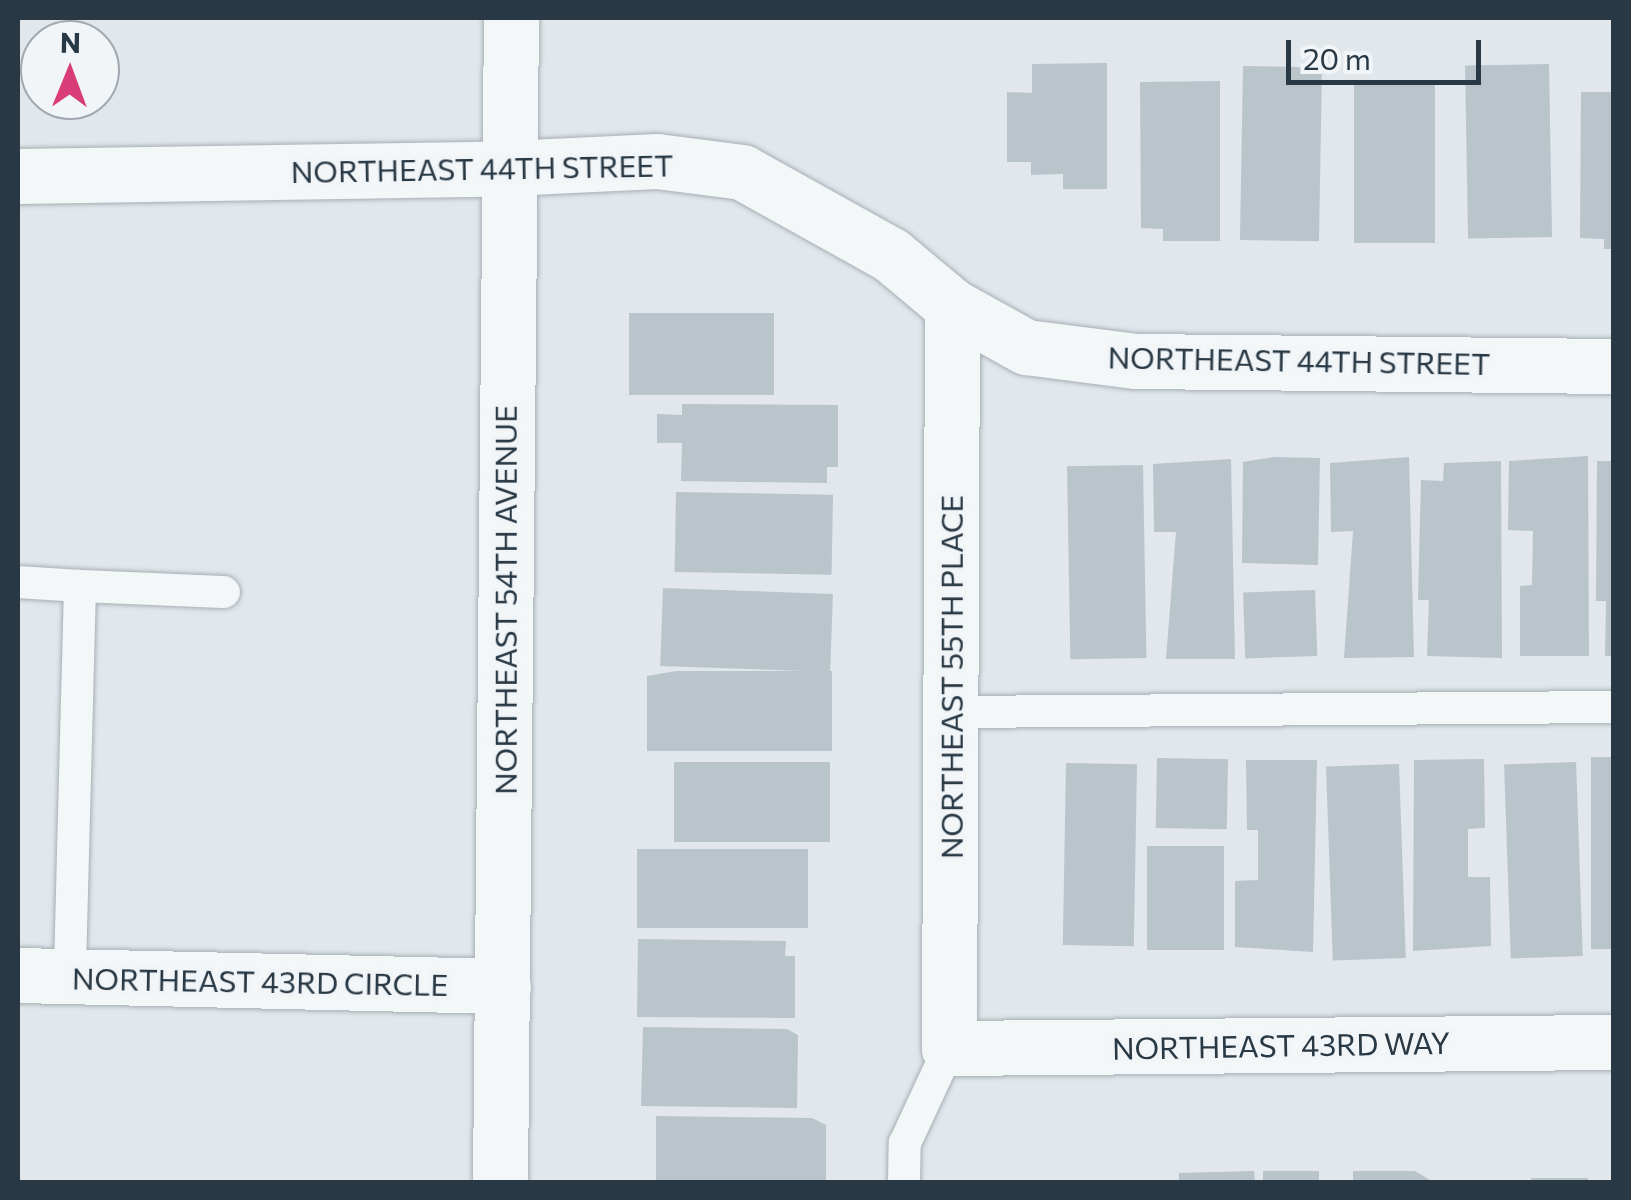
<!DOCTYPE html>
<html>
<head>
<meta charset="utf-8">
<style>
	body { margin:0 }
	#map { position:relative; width:1631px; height:1200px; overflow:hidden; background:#e1e7eb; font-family:Commissioner,sans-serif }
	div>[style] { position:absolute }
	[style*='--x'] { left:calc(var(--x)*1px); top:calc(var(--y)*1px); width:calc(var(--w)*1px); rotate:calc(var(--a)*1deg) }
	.building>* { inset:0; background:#bac4cb; transform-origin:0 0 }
	.roads { filter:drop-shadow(0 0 2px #a6afb6) drop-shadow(0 0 2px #a6afb6) }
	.service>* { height:32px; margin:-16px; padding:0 16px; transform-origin:16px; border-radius:16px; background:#f4f7f8 }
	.minor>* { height:55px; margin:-27.5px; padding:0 27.5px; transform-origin:27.5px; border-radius:27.5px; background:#f4f7f8 }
	.tertiary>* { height:55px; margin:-27.5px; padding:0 27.5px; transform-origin:27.5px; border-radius:27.5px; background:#f4f7f8 }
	span { translate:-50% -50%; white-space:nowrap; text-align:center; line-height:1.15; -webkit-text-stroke:8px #f1f5f8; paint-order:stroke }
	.street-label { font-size:30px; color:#283844 }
	.frame { position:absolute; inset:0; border:20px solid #283844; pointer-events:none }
	.north { position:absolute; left:20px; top:20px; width:100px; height:100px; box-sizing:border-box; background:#f1f5f8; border:2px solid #a1a9b0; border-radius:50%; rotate:1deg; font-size:28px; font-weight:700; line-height:40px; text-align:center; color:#283844 }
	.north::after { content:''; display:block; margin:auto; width:35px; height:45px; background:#d93d77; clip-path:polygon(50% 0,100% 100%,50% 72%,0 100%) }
	.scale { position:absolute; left:1286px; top:40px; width:195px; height:45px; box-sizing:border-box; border:5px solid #283844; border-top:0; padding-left:12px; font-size:30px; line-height:35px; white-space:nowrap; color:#283844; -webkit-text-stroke:8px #f1f5f8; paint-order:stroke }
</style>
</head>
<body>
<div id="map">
	<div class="building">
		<i style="clip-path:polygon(1107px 63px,1107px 189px,1063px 189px,1063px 174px,1031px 175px,1031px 162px,1007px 162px,1007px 92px,1032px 93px,1032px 64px)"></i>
		<i style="left:1549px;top:64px;width:173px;height:84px;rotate:89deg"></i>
		<i style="left:1243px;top:66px;width:79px;height:174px;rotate:1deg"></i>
		<i style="clip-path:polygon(1220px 81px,1220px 241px,1163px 241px,1163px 229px,1141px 228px,1140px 82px)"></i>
		<i style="left:1435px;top:81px;width:162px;height:81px;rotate:90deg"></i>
		<i style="clip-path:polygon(1581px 92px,1614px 92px,1614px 249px,1604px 249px,1604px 239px,1580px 238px)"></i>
		<i style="left:629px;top:313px;width:145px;height:82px"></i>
		<i style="clip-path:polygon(682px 404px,838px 405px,838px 467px,827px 467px,827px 483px,681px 481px,682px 443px,657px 443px,657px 414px,682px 415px)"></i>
		<i style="clip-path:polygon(1588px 456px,1589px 656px,1520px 656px,1520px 586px,1532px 585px,1533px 531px,1508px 530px,1509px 461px)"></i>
		<i style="clip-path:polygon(1273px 457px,1320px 458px,1318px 565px,1242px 563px,1243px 462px)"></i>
		<i style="clip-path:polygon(1409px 457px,1414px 657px,1344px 658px,1353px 531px,1331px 532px,1330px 463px)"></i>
		<i style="clip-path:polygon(1231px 459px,1235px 659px,1166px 659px,1176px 532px,1154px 532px,1153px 464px)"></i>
		<i style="clip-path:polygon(1501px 461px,1502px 658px,1427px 656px,1429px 600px,1418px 600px,1421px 480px,1443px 481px,1444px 463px)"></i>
		<i style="clip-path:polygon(1597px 461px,1614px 461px,1614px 656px,1605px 656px,1606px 601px,1596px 601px)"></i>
		<i style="left:1143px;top:465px;width:193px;height:76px;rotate:89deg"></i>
		<i style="left:676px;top:492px;width:157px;height:80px;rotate:1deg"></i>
		<i style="left:663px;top:588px;width:170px;height:78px;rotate:2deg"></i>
		<i style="left:1315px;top:590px;width:66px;height:72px;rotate:88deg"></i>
		<i style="clip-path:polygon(676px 671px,832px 671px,832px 751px,647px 751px,647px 676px)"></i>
		<i style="left:1591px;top:757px;width:23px;height:192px"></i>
		<i style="left:1157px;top:758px;width:71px;height:70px;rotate:1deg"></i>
		<i style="clip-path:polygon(1484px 759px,1485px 828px,1468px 829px,1468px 877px,1490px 877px,1491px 946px,1413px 951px,1414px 760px)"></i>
		<i style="clip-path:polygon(1246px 760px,1317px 760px,1313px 952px,1235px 947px,1235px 881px,1258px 880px,1258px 830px,1247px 830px)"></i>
		<i style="left:674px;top:762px;width:156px;height:80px"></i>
		<i style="left:1576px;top:762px;width:194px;height:72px;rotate:88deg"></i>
		<i style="left:1066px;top:763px;width:71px;height:182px;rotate:1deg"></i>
		<i style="left:1399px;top:764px;width:194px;height:73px;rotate:88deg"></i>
		<i style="left:1147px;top:846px;width:77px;height:104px"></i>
		<i style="left:637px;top:849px;width:171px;height:79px"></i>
		<i style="clip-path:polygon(638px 939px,786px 941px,785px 956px,795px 956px,795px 1018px,637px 1017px)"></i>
		<i style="clip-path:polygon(643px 1027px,787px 1029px,798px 1035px,797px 1108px,641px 1106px)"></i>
		<i style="clip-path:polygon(656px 1116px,812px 1118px,826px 1125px,826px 1182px,656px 1182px)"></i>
		<i style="clip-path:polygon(1254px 1171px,1255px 1182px,1179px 1182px,1179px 1173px)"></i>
		<i style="left:1263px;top:1171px;width:56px;height:11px"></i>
		<i style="clip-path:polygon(1353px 1171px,1415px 1171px,1433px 1182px,1353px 1182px)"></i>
		<i style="left:1531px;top:1178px;width:57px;height:4px"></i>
	</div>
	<div class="roads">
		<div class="service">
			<i style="--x:18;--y:582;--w:62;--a:3.7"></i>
			<i style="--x:80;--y:586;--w:391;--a:91.5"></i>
			<i style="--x:80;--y:586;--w:144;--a:2.4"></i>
			<i style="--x:951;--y:712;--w:663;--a:-0.43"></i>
			<i style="--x:904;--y:1182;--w:39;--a:-89"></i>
			<i style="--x:905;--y:1143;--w:105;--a:-65.1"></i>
		</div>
		<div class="minor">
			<i style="--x:509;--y:168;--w:148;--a:-2.7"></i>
			<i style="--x:657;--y:161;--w:86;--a:7.4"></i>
			<i style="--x:742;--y:172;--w:171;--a:29.1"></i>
			<i style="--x:891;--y:255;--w:80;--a:39.9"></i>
			<i style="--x:952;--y:306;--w:85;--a:29"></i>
			<i style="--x:1026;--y:347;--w:111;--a:7.3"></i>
			<i style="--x:1136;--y:361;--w:478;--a:0.6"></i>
			<i style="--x:952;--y:306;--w:742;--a:90.23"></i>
			<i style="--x:949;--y:1048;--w:665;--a:-0.52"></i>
			<i style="--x:18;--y:975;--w:485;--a:1.3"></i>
		</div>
		<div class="tertiary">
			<i style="--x:18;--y:176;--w:491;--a:-0.9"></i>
			<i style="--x:500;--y:1182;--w:1164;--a:-89.46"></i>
		</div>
	</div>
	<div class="street-label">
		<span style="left:482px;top:168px;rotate:-1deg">NORTHEAST 44TH STREET</span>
		<span style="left:1299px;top:360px;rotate:1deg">NORTHEAST 44TH STREET</span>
		<span style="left:505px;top:600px;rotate:-90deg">NORTHEAST 54TH AVENUE</span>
		<span style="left:951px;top:677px;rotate:-90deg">NORTHEAST 55TH PLACE</span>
		<span style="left:260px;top:981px;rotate:1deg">NORTHEAST 43RD CIRCLE</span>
		<span style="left:1281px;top:1045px;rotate:-1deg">NORTHEAST 43RD WAY</span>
	</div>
	<div class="frame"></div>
	<div class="north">N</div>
	<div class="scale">20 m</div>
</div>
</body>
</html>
